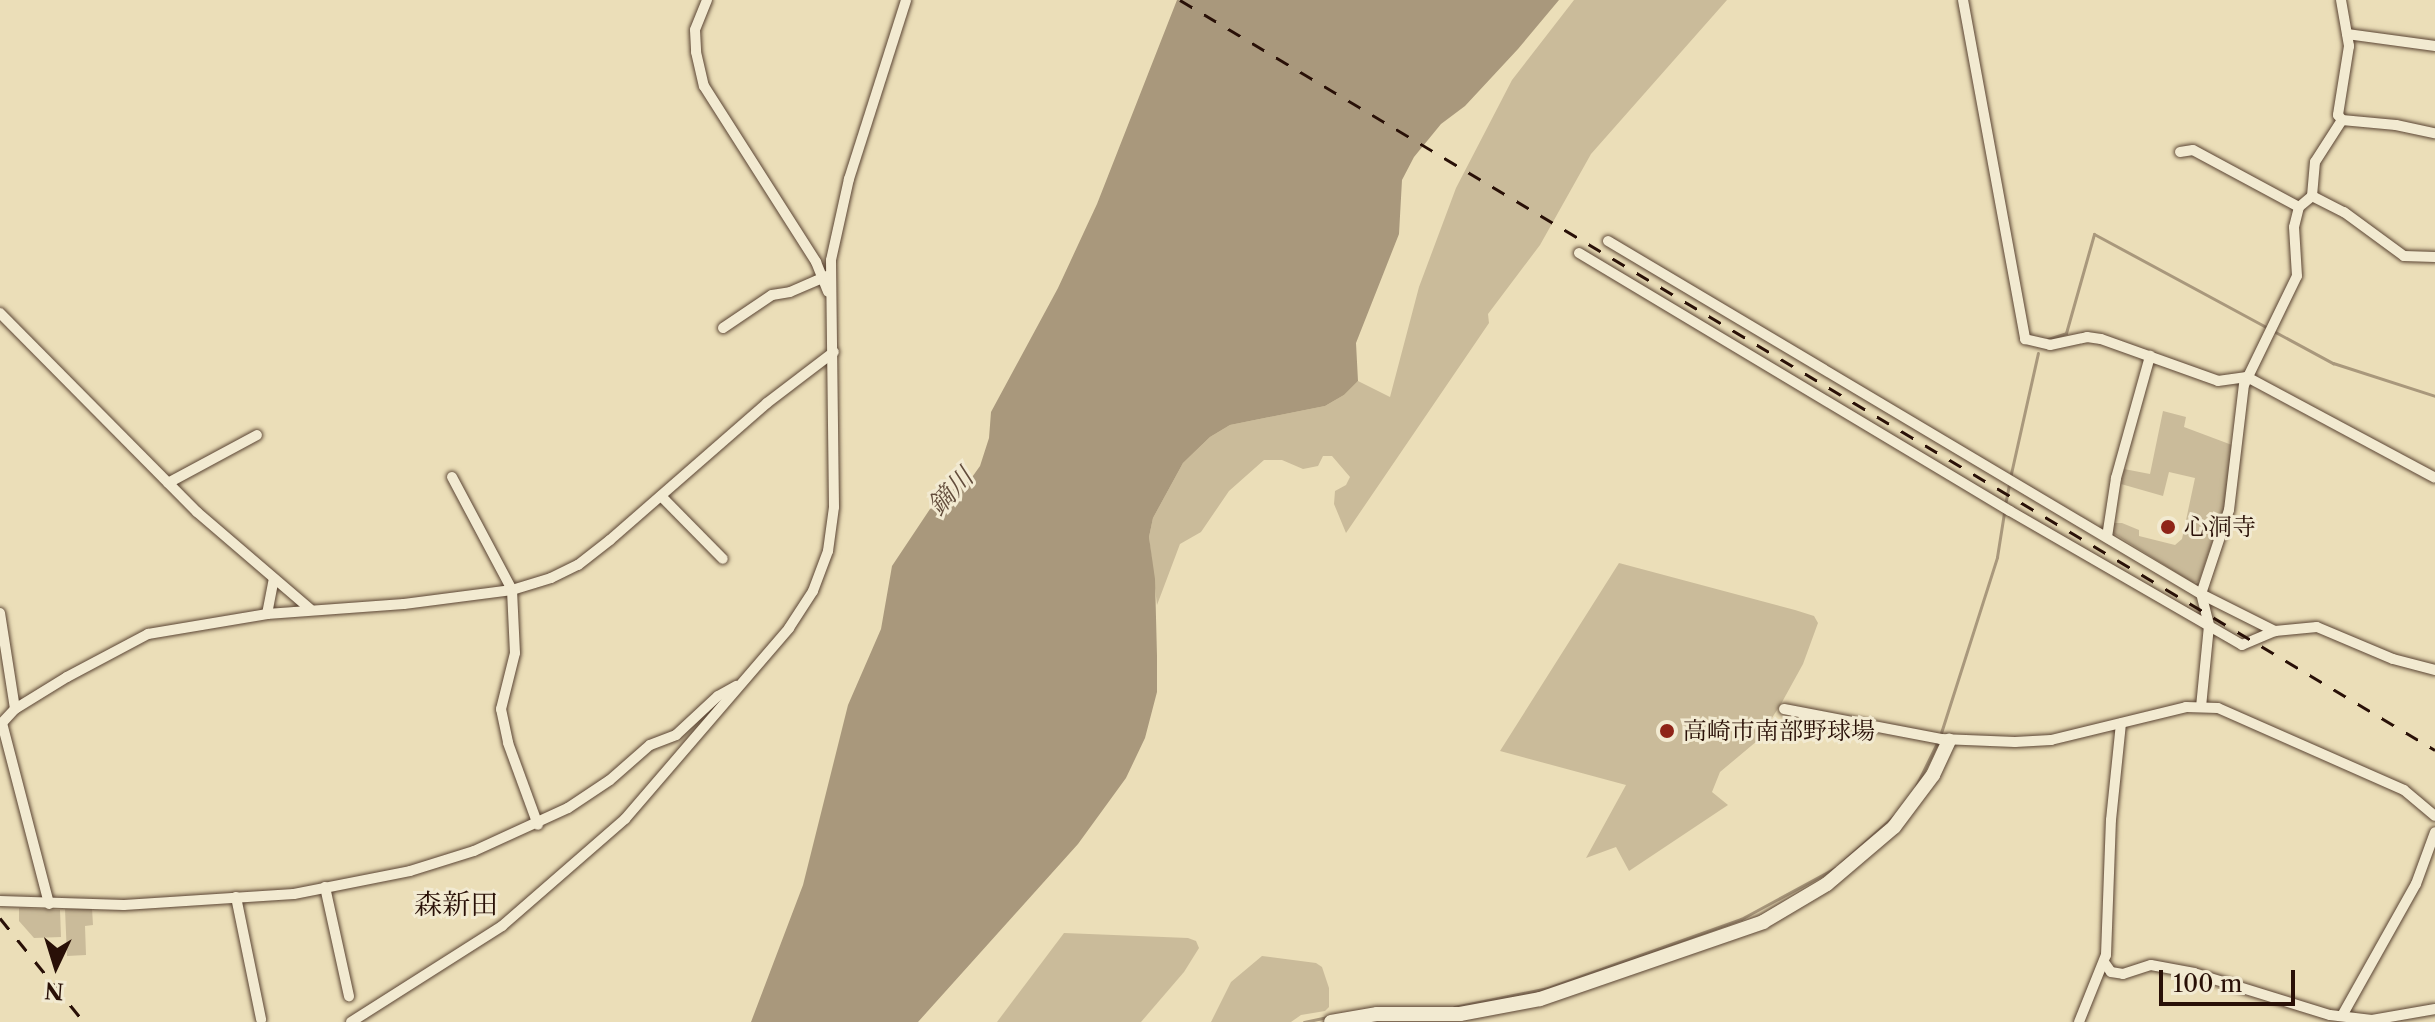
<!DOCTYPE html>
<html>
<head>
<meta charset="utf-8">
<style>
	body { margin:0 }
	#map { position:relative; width:2435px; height:1022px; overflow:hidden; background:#ebdeb8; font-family:"Libre Caslon Text","Noto Serif JP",serif }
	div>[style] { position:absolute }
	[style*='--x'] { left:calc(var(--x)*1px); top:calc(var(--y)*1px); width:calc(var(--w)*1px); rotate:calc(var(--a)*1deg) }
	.green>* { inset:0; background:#cabb9a }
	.water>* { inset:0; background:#a9987c }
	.stream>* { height:3px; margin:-1.5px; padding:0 1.5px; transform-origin:1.5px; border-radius:1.5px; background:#a9987c }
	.roads { filter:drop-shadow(0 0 2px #5a4433) drop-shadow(0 0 2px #5a4433) }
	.street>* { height:10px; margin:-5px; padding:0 5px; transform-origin:5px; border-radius:5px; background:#f2ead1 }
	.secondary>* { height:14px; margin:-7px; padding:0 7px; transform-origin:7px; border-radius:7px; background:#f2ead1 }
	.rail>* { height:3px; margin-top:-1.5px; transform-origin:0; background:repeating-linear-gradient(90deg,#291007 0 14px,transparent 0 28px) }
	.dots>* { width:22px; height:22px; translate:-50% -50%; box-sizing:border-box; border:4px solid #f2ead1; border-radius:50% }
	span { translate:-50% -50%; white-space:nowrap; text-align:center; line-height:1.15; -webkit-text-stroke:6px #f2ead1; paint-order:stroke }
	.poi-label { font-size:24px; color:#291007 }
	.left { translate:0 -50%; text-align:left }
	.water-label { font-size:26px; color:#634d3c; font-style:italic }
	.quarter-label { font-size:28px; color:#291007 }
	.north { position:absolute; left:16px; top:926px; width:80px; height:80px; -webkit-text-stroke:6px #f2ead1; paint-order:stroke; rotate:184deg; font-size:22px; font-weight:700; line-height:32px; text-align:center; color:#291007 }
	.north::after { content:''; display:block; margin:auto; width:28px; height:36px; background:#291007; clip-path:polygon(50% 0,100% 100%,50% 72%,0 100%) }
	.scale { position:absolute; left:2159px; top:970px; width:136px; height:36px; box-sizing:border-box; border:4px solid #291007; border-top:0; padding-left:10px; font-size:24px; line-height:28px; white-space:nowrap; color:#291007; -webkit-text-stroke:6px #f2ead1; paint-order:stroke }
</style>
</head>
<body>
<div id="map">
	<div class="green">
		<i style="clip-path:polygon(1574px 0,1727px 0,1591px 154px,1540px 245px,1488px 314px,1489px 323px,1346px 533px,1334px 504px,1335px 491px,1346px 485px,1350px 477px,1332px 456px,1323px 456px,1318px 466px,1303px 469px,1282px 460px,1264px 460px,1229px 491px,1201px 532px,1180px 544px,1157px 605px,1149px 537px,1153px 518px,1183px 463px,1210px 437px,1230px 425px,1325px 406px,1344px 395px,1358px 381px,1390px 397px,1419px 287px,1456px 188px,1512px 80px)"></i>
		<i style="clip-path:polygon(2163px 411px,2186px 417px,2184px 427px,2232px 445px,2225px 505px,2199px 581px,2193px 583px,2110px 531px,2112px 523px,2122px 523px,2139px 530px,2139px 536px,2175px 545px,2182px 539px,2195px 478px,2169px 472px,2163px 496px,2121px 484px,2124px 469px,2150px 474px)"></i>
		<i style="clip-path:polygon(1619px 563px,1795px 610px,1814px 616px,1818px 623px,1803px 664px,1781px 704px,1757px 741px,1720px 772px,1712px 792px,1728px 805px,1629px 871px,1616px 847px,1586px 858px,1626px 785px,1500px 751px)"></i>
		<i style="clip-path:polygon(19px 908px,60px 910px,61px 937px,34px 938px,19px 921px)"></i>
		<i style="clip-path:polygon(92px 908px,93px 925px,85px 926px,86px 955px,67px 956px,65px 909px)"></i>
		<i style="clip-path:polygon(1064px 933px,1188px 938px,1196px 941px,1199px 948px,1184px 972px,1141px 1022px,997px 1022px)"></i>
		<i style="clip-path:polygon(1262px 956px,1316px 963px,1322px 967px,1329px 988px,1329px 1007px,1325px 1011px,1301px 1015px,1291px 1022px,1211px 1022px,1231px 982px)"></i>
	</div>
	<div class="water">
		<i style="clip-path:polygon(1177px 0,1559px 0,1518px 49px,1465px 106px,1441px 124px,1414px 157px,1402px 180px,1399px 234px,1356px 343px,1358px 381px,1344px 395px,1325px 406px,1230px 425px,1210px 437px,1183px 463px,1153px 518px,1149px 537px,1155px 579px,1157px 656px,1157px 692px,1145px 738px,1126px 778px,1078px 844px,918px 1022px,751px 1022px,803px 885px,848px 705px,881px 629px,892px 566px,938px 497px,970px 480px,980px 466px,989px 438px,991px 412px,1058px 288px,1097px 204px)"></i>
	</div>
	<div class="stream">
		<i style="--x:2048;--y:339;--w:19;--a:-18"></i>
		<i style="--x:2066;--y:333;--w:103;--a:-74.2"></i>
		<i style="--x:2094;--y:234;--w:272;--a:28.4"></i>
		<i style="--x:2333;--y:363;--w:107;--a:17.9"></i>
		<i style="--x:2010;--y:478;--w:128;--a:-77.4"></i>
		<i style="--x:2005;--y:505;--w:20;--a:-79"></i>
		<i style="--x:1940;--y:736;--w:188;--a:-72.3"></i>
		<i style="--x:1997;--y:557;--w:45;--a:-81"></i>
		<i style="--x:1916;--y:786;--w:48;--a:-64"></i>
		<i style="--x:1841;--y:863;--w:72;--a:-41.6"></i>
		<i style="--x:1454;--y:1007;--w:96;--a:-11.4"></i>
		<i style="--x:1548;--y:988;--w:205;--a:-19.7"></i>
		<i style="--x:1741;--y:919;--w:107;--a:-28.5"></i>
		<i style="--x:1304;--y:1022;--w:24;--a:-12"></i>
	</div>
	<div class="roads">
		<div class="street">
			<i style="--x:707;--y:0;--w:32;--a:112"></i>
			<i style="--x:695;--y:30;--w:22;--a:87"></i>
			<i style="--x:696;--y:52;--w:35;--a:77"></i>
			<i style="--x:704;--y:86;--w:209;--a:57.5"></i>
			<i style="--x:816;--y:262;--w:32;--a:68"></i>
			<i style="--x:1963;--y:0;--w:345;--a:79.6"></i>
			<i style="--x:2025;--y:339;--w:26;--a:13"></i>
			<i style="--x:2050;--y:345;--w:38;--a:-12"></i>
			<i style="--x:2087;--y:337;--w:14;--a:8"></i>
			<i style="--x:2101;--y:339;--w:124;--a:19.7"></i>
			<i style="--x:2218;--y:381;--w:29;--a:-8"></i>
			<i style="--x:2247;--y:377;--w:213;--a:28.2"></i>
			<i style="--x:2341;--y:0;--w:47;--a:80.1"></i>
			<i style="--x:2349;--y:46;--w:70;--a:99.1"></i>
			<i style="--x:2338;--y:115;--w:6;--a:51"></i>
			<i style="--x:2347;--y:34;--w:89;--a:7.8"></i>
			<i style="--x:2180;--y:152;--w:13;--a:-9"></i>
			<i style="--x:2193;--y:150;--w:120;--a:28.3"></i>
			<i style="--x:2312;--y:196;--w:36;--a:27"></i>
			<i style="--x:2344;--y:212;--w:74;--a:36.3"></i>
			<i style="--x:2404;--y:256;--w:31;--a:2"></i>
			<i style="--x:1608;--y:241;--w:690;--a:30.76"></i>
			<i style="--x:2201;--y:594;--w:83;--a:26.6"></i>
			<i style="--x:1579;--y:253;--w:502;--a:30.91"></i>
			<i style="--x:2010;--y:511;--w:268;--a:30"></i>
			<i style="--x:2242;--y:645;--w:36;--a:-23"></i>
			<i style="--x:2275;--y:631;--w:42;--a:-5.4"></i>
			<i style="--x:2317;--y:627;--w:82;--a:22.8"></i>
			<i style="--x:2393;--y:659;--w:43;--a:14.7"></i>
			<i style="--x:0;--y:313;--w:280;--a:45.3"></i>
			<i style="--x:197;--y:512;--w:149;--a:40.6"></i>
			<i style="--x:723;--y:328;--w:59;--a:-34"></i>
			<i style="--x:772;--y:295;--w:18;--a:-9"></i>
			<i style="--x:790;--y:292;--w:40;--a:-23.4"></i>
			<i style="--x:452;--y:477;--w:128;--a:62"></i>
			<i style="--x:512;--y:590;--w:63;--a:87.3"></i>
			<i style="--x:515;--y:653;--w:58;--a:104"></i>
			<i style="--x:501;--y:709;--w:35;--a:78"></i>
			<i style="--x:508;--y:743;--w:87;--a:69.9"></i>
			<i style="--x:168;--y:483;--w:101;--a:-28.3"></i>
			<i style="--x:661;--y:496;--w:88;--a:45.5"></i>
			<i style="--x:2107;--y:537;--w:60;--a:-81.3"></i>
			<i style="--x:2116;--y:478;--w:127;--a:-74.4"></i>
			<i style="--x:0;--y:613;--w:97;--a:81.1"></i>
			<i style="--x:267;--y:614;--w:36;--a:-79"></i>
			<i style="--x:2201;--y:707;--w:82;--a:-84.4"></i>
			<i style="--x:2209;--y:625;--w:32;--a:-104"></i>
			<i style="--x:2201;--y:594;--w:89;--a:-71.6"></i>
			<i style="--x:2229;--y:510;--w:126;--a:-83.2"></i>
			<i style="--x:2244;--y:385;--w:121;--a:-64.1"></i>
			<i style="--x:2297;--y:276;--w:49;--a:-93.5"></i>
			<i style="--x:2294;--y:227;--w:21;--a:-76"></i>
			<i style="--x:2299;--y:207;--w:17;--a:-40"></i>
			<i style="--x:2312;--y:196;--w:34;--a:-85"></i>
			<i style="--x:2315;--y:162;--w:50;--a:-57.3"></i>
			<i style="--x:2342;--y:120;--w:54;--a:5.3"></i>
			<i style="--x:2396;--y:125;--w:40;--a:12"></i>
			<i style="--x:1784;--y:709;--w:160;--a:10.8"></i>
			<i style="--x:1941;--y:739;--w:74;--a:2.3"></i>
			<i style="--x:2015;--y:742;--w:36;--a:-3"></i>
			<i style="--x:2051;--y:740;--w:139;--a:-13.7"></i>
			<i style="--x:2186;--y:707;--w:32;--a:2"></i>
			<i style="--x:2218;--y:708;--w:203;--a:23.8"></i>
			<i style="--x:2404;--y:790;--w:40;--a:40"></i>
			<i style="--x:2;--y:723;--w:187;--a:75.4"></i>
			<i style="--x:0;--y:725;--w:22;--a:-47"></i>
			<i style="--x:15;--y:709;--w:61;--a:-31.6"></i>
			<i style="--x:67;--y:677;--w:92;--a:-28"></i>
			<i style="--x:148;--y:634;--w:121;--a:-9.5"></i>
			<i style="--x:267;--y:614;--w:137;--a:-4.2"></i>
			<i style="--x:404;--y:604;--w:109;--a:-7.4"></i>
			<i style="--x:512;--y:590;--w:41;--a:-17.1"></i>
			<i style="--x:551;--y:578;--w:30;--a:-26"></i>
			<i style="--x:578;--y:565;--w:41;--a:-38"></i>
			<i style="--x:610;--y:540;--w:208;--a:-41.1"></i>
			<i style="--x:767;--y:403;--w:84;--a:-37.3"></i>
			<i style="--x:325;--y:887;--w:112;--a:77.6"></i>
			<i style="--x:236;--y:897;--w:125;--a:78.4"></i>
			<i style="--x:0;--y:901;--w:124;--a:1.8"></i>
			<i style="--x:124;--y:905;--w:170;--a:-3.7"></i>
			<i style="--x:294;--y:894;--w:118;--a:-11.2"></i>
			<i style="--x:410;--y:871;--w:67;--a:-17.4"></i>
			<i style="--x:474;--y:851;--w:103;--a:-24.6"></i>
			<i style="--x:568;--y:808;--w:50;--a:-33.7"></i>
			<i style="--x:610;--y:780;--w:53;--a:-41.2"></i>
			<i style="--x:650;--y:745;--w:28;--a:-21"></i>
			<i style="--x:676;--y:735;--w:57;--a:-42.9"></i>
			<i style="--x:718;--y:696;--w:21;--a:-29"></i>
			<i style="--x:2104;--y:962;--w:12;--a:55"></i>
			<i style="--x:2111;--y:972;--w:12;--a:9"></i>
			<i style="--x:2123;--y:974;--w:29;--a:-18"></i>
			<i style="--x:2151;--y:965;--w:44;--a:10.5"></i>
			<i style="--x:2194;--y:973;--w:142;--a:17.2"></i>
			<i style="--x:2330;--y:1015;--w:42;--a:6.8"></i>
			<i style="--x:2372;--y:1020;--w:64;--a:-9.9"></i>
			<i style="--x:2343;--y:1014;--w:149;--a:-60.7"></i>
			<i style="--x:2416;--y:884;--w:55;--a:-69.9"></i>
			<i style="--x:351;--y:1022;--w:179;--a:-32.4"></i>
			<i style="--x:502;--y:926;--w:163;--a:-41"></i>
			<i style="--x:625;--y:819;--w:252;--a:-49.3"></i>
			<i style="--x:789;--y:628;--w:44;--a:-57"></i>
			<i style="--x:813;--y:591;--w:43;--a:-69.4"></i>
			<i style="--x:828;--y:551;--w:44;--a:-82.2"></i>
			<i style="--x:834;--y:507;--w:247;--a:-90.7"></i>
			<i style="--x:831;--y:260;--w:83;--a:-77.5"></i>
			<i style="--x:849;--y:179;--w:188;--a:-72.3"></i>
			<i style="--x:2079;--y:1022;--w:72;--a:-68.1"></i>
			<i style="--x:2106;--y:955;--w:135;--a:-87.9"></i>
			<i style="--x:2111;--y:820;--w:97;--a:-84.1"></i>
		</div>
		<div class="secondary">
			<i style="--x:1331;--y:1022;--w:47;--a:-9.9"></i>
			<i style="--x:1377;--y:1014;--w:83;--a:0"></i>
			<i style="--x:1460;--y:1014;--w:81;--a:-10.6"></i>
			<i style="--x:1540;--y:999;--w:236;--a:-19"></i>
			<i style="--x:1763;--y:922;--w:74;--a:-30.7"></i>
			<i style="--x:1827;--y:884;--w:88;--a:-40.4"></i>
			<i style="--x:1894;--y:827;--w:65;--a:-53.1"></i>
			<i style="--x:1933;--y:775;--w:38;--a:-65"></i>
		</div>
	</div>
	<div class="rail">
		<i style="--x:1180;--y:0;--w:1462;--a:30.86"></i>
		<i style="--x:0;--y:918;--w:134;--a:51.1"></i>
	</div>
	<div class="dots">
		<i style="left:2168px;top:527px;background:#8f2418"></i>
		<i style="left:1667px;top:731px;background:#8f2418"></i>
	</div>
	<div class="poi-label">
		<span class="left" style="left:2184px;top:527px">心洞寺</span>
		<span class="left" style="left:1683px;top:731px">高崎市南部野球場</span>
	</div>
	<div class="water-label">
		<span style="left:951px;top:492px;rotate:-47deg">鏑川</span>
	</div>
	<div class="quarter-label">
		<span style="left:456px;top:904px">森新田</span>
	</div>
	<div class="north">N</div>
	<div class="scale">100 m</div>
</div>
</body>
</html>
